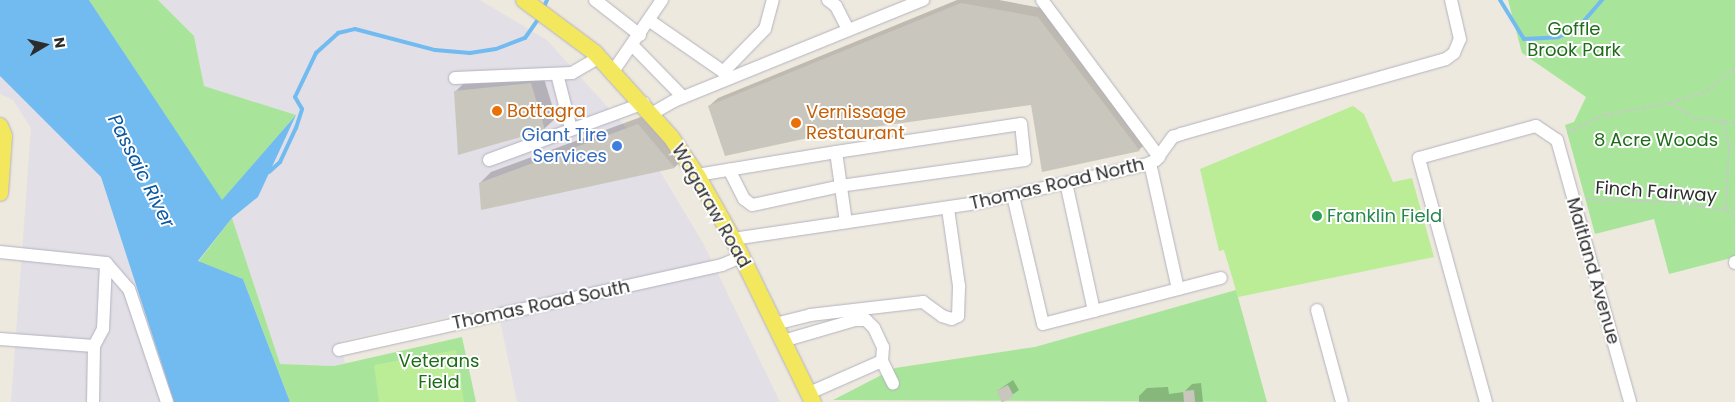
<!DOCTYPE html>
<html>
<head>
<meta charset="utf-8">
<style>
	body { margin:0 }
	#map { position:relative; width:1735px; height:402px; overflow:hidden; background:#eee9de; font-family:Poppins,sans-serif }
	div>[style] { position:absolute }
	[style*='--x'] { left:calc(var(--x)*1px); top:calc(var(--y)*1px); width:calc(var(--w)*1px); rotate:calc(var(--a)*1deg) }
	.industrial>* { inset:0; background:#e2dfe6 }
	.green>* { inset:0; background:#a8e59a }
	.pitch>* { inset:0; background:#bbec96 }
	.water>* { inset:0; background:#71bbf1 }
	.shadow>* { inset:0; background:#0003 }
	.stream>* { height:4px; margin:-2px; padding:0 2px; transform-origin:2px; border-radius:2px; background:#71bbf1 }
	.building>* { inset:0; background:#c9c6be; transform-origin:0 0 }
	.path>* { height:2px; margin-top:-1px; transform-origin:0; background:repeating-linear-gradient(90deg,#c8c8c8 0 4px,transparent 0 6.5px) }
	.roads { filter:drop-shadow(0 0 1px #b2b2c0) drop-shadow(0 0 1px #b2b2c0) }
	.minor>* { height:12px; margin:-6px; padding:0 6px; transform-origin:6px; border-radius:6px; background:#fff }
	.major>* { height:16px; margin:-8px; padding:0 8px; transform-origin:8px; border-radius:8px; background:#f3e75e }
	.dots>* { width:14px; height:14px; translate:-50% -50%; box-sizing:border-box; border:2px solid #fff; border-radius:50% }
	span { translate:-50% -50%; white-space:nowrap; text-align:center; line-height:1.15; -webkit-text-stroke:4px #fff; paint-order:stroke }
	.park-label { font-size:18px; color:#1e6b1a }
	.food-label { font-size:18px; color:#c56008 }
	.left { translate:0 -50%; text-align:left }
	.shop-label { font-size:18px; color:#366cbe }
	.right { translate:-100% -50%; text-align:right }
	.street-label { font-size:18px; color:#2c2c2c }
	.leisure-label { font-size:18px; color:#27864d }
	.water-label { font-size:19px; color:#0c57a1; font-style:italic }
	.north { position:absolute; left:20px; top:20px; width:50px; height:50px; -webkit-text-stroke:4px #fff; paint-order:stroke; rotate:81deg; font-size:14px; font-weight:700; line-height:20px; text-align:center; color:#2c2c2c }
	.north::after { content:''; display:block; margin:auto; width:18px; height:22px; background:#2c2c2c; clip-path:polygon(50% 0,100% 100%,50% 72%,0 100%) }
</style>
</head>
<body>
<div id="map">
	<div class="industrial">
		<i style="clip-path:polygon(158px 0,480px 0,547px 40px,649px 153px,703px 243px,780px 402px,517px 402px,497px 306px,340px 341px,345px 363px,334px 366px,280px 364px,232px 218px,258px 197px,295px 115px,204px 86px,194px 36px)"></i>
		<i style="clip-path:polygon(0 76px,101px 177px,174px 402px,11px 402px,31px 128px,13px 100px,0 94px)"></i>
	</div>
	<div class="green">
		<i style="clip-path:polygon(89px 0,158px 0,194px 36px,204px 86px,296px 115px,222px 201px)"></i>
		<i style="clip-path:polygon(1508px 0,1735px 0,1735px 257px,1669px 274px,1654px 219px,1595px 234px,1565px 125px,1574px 122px,1586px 97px,1522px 53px)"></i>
		<i style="clip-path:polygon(232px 218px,280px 364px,334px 366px,462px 337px,476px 402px,290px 402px,243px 279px,198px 262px)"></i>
		<i style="clip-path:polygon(1236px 290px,1267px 402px,833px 400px,895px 368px,1035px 347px)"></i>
	</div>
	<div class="pitch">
		<i style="clip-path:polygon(1353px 106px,1364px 114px,1393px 182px,1412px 178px,1434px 257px,1238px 297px,1224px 250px,1219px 251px,1200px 169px)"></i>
		<i style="clip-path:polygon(456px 350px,464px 402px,379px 402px,374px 365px)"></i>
	</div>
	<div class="water">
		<i style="clip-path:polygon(0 0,89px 0,222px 200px,296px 115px,258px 197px,232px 218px,198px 261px,243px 279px,290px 402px,174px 402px,101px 177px,0 76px)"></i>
	</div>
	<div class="shadow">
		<i style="clip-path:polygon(957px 0,999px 0,1047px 9px,1147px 142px,1139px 150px,1043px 170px,1032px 104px,709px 106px,718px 98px)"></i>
		<i style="clip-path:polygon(542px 72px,556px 118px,544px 129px,455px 92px,466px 81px)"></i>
		<i style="clip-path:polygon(649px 114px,685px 157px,675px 167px,482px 209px,480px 183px,491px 172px)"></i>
		<i style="clip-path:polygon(1013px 380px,1019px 390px,1002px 402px,997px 391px)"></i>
		<i style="clip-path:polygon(1201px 383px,1203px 402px,1139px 402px,1139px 396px,1147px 388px,1168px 387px,1169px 394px,1184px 392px,1192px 384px)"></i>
	</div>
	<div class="stream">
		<i style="--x:1500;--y:0;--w:46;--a:58.4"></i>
		<i style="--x:1524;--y:39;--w:34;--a:-3"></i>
		<i style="--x:1558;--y:37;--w:19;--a:-21"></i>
		<i style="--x:1576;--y:30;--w:40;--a:-49"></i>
		<i style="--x:543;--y:9;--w:10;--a:-66"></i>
		<i style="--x:269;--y:172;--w:15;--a:-42"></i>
		<i style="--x:280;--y:162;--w:38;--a:-65"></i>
		<i style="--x:296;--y:128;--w:20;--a:-72"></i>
		<i style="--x:302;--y:109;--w:14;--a:-120"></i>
		<i style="--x:295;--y:97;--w:49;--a:-64.5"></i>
		<i style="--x:316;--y:53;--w:30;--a:-42"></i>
		<i style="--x:338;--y:33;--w:17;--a:-13"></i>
		<i style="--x:355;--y:29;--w:83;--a:14.7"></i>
		<i style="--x:435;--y:50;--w:35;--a:5"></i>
		<i style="--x:470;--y:53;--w:26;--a:-9"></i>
		<i style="--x:496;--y:49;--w:31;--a:-21"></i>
		<i style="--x:525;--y:38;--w:24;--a:-55"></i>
	</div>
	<div class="building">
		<i style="clip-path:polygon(961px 3px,1038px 17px,1140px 151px,1042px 172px,1031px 105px,831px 133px,725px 156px,708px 106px)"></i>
		<i style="clip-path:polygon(531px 83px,545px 130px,458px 155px,454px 91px)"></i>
		<i style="clip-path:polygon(638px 124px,675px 168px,481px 210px,479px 183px)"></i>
		<i style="left:1008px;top:385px;width:13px;height:13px;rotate:63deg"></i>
		<i style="left:1194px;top:390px;width:12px;height:11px;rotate:85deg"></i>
	</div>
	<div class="path">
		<i style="--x:1670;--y:103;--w:27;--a:33"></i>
		<i style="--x:1693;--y:118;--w:42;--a:6.8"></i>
		<i style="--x:1723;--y:122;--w:25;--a:76"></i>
		<i style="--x:1729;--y:146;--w:64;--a:92.7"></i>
		<i style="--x:1567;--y:133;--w:41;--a:-25.9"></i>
		<i style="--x:1604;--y:115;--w:67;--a:-10.3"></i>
		<i style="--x:1670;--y:103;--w:38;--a:-18"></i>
		<i style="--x:1706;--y:91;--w:37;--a:-38"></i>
		<i style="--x:1586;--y:199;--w:85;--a:2"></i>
		<i style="--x:1671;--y:202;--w:56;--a:8.3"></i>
		<i style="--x:1726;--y:210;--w:11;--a:38"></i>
	</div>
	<div class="roads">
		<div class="minor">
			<i style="--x:595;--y:0;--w:57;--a:37.9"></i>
			<i style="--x:828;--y:0;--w:10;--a:37"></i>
			<i style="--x:836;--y:6;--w:27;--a:63"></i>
			<i style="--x:1042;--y:0;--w:196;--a:53.3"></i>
			<i style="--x:650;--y:21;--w:98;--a:34.7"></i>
			<i style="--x:632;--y:45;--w:73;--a:45.6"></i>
			<i style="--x:614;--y:70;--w:85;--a:-55.6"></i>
			<i style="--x:723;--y:72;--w:60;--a:-45.7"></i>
			<i style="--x:765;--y:29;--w:30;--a:-75"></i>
			<i style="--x:557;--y:74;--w:57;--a:75.7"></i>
			<i style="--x:455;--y:78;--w:117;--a:-2.4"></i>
			<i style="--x:572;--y:73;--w:32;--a:-30"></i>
			<i style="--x:653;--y:113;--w:24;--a:-30"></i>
			<i style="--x:674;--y:101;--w:269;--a:-22.1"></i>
			<i style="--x:836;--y:152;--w:71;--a:81.9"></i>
			<i style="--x:489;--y:160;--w:165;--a:-20.2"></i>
			<i style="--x:1150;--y:163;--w:129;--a:77.5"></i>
			<i style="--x:697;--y:175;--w:141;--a:-9.4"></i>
			<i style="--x:836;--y:152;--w:187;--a:-8.6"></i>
			<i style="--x:1021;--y:124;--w:36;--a:84"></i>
			<i style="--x:1025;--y:160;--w:186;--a:172"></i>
			<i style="--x:841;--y:186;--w:91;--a:167.9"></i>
			<i style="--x:752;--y:205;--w:10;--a:-143"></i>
			<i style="--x:744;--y:199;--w:33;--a:-117"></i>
			<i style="--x:1013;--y:196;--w:131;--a:76.8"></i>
			<i style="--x:1043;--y:324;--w:53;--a:-14.3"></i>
			<i style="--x:1094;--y:311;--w:131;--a:-102.3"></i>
			<i style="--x:733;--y:239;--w:248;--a:-8.4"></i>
			<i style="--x:978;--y:203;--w:174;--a:-12.9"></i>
			<i style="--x:1148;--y:164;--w:9;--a:-27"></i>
			<i style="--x:1156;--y:160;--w:29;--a:-54"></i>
			<i style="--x:1173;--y:137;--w:9;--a:-21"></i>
			<i style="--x:1181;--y:134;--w:275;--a:-15.8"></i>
			<i style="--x:1446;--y:59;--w:10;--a:-37"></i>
			<i style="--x:1454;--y:53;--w:15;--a:-67"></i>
			<i style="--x:1460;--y:39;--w:40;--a:-103"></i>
			<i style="--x:0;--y:252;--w:107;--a:5.9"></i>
			<i style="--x:106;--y:263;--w:66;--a:92.6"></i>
			<i style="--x:103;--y:329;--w:19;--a:118"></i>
			<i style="--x:94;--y:346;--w:56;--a:91"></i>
			<i style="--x:1735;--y:262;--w:1;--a:90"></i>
			<i style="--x:106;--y:263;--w:35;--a:49"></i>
			<i style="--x:129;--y:289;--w:119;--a:71.4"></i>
			<i style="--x:1317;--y:310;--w:95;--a:74.8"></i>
			<i style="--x:1094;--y:311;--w:131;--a:-14.6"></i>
			<i style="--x:775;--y:324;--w:36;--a:-14"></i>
			<i style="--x:810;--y:315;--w:114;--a:-6.6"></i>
			<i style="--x:923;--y:302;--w:24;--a:36"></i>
			<i style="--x:942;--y:316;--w:10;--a:17"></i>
			<i style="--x:952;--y:319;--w:7;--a:-27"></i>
			<i style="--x:958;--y:316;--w:30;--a:-88"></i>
			<i style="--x:959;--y:286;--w:78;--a:-98.1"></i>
			<i style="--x:0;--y:339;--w:94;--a:4.3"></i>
			<i style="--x:783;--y:341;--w:75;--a:-16.3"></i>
			<i style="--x:855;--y:320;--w:11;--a:0"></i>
			<i style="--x:866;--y:320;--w:11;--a:45"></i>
			<i style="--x:874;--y:328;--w:21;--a:65"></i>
			<i style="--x:883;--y:347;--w:14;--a:94"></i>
			<i style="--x:882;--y:361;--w:80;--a:156.3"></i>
			<i style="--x:339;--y:350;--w:392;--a:-12.5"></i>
			<i style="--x:722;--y:265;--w:21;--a:-23"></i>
			<i style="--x:882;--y:361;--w:25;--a:64"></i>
			<i style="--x:1486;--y:402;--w:253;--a:-105.4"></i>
			<i style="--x:1419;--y:158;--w:121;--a:-15.3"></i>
			<i style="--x:1536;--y:126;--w:25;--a:34"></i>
			<i style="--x:1557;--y:140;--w:272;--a:74.4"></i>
		</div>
		<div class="major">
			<i style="--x:524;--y:0;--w:89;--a:36.7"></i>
			<i style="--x:595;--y:53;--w:113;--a:47.9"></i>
			<i style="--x:671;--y:137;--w:48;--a:56"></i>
			<i style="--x:698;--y:177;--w:71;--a:60.6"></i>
			<i style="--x:733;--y:239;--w:182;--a:63.9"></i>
			<i style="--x:0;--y:126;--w:11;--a:68"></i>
			<i style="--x:4;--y:136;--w:57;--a:94"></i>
		</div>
	</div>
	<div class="dots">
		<i style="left:497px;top:111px;background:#e8710a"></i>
		<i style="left:796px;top:123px;background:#e8710a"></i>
		<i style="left:617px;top:146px;background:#3f7fe0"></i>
		<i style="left:1317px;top:216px;background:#2e9e5b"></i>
	</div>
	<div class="park-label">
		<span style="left:1574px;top:40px">Goffle<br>Brook Park</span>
		<span style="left:1656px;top:140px">8 Acre Woods</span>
		<span style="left:439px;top:372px">Veterans<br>Field</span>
	</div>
	<div class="food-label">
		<span class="left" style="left:507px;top:111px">Bottagra</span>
		<span class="left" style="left:806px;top:123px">Vernissage<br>Restaurant</span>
	</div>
	<div class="shop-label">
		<span class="right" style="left:607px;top:146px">Giant Tire<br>Services</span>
	</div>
	<div class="street-label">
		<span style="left:1057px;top:184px;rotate:-13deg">Thomas Road North</span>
		<span style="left:1656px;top:192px;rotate:4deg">Finch Fairway</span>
		<span style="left:711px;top:206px;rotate:60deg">Wagaraw Road</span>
		<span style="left:1593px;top:271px;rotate:74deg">Maitland Avenue</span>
		<span style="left:541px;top:305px;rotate:-12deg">Thomas Road South</span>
	</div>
	<div class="leisure-label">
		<span class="left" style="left:1327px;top:216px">Franklin Field</span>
	</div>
	<div class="water-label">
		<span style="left:141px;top:171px;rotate:63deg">Passaic River</span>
	</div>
	<div class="north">N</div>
</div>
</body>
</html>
